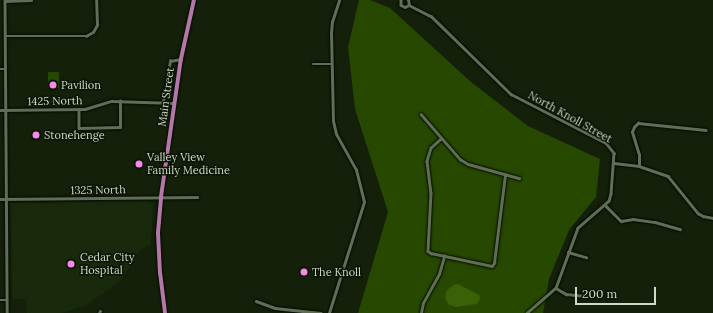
<!DOCTYPE html>
<html>
<head>
<meta charset="utf-8">
<style>
	body { margin:0 }
	#map { position:relative; width:713px; height:313px; overflow:hidden; background:#14200a; font-family:Lora,serif }
	div>[style] { position:absolute }
	[style*='--x'] { left:calc(var(--x)*1px); top:calc(var(--y)*1px); width:calc(var(--w)*1px); rotate:calc(var(--a)*1deg) }
	.built>* { inset:0; background:#19290c }
	.green>* { inset:0; background:#264800; transform-origin:0 0 }
	.water>* { inset:0; background:#396207 }
	.roads { filter:drop-shadow(0 0 1px #020900) drop-shadow(0 0 1px #020900) }
	.minor>* { height:2.5px; margin:-1.25px; padding:0 1.25px; transform-origin:1.25px; border-radius:1.25px; background:#5f6e55 }
	.major>* { height:3.5px; margin:-1.75px; padding:0 1.75px; transform-origin:1.75px; border-radius:1.75px; background:#b377a8 }
	.dots>* { width:11px; height:11px; translate:-50% -50%; box-sizing:border-box; border:2px solid #0b1603; border-radius:50% }
	span { translate:-50% -50%; white-space:nowrap; text-align:center; line-height:1.15; -webkit-text-stroke:3px #0b1603; paint-order:stroke }
	.poi-label { font-size:11px; color:#d0d8ca }
	.left { translate:0 -50%; text-align:left }
	.street-label { font-size:11px; color:#d0d8ca }
	.scale { position:absolute; left:575px; top:287px; width:81px; height:18px; box-sizing:border-box; border:2px solid #d0d8ca; border-top:0; padding-left:5px; font-size:12px; line-height:14px; white-space:nowrap; color:#d0d8ca; -webkit-text-stroke:3px #0b1603; paint-order:stroke }
</style>
</head>
<body>
<div id="map">
	<div class="built">
		<i style="clip-path:polygon(147px 201px,153px 205px,151px 245px,140px 250px,122px 279px,87px 305px,62px 313px,27px 313px,26px 299px,12px 299px,11px 203px)"></i>
	</div>
	<div class="green">
		<i style="clip-path:polygon(359px 0,370px 0,390px 8px,471px 82px,528px 126px,600px 159px,596px 197px,569px 230px,549px 279px,543px 313px,358px 313px,388px 212px,355px 109px,348px 47px)"></i>
		<i style="left:48px;top:72px;width:11px;height:16px"></i>
	</div>
	<div class="water">
		<i style="clip-path:polygon(458px 284px,479px 295px,480px 299px,477px 304px,456px 307px,449px 305px,445px 298px,447px 290px,454px 285px)"></i>
	</div>
	<div class="roads">
		<div class="minor">
			<i style="--x:5;--y:0;--w:313;--a:89.6"></i>
			<i style="--x:401;--y:0;--w:5;--a:90"></i>
			<i style="--x:401;--y:5;--w:4;--a:27"></i>
			<i style="--x:405;--y:7;--w:4;--a:-27"></i>
			<i style="--x:409;--y:5;--w:5;--a:-101"></i>
			<i style="--x:5;--y:1;--w:26;--a:-2"></i>
			<i style="--x:409;--y:5;--w:25;--a:27"></i>
			<i style="--x:431;--y:16;--w:112;--a:44.3"></i>
			<i style="--x:511;--y:94;--w:107;--a:27.3"></i>
			<i style="--x:606;--y:143;--w:13;--a:51"></i>
			<i style="--x:614;--y:153;--w:41;--a:94.2"></i>
			<i style="--x:611;--y:194;--w:7;--a:106"></i>
			<i style="--x:609;--y:201;--w:41;--a:138.9"></i>
			<i style="--x:578;--y:228;--w:64;--a:110.1"></i>
			<i style="--x:556;--y:288;--w:38;--a:139"></i>
			<i style="--x:6;--y:36;--w:80;--a:0"></i>
			<i style="--x:86;--y:36;--w:8;--a:-30"></i>
			<i style="--x:93;--y:32;--w:8;--a:-60"></i>
			<i style="--x:97;--y:25;--w:25;--a:-92"></i>
			<i style="--x:313;--y:64;--w:18;--a:0"></i>
			<i style="--x:0;--y:69;--w:6;--a:0"></i>
			<i style="--x:163;--y:102;--w:42;--a:-80.3"></i>
			<i style="--x:170;--y:61;--w:11;--a:-10"></i>
			<i style="--x:79;--y:109;--w:19;--a:90"></i>
			<i style="--x:79;--y:128;--w:41;--a:-1.4"></i>
			<i style="--x:120;--y:127;--w:26;--a:-90"></i>
			<i style="--x:0;--y:110;--w:85;--a:-0.7"></i>
			<i style="--x:85;--y:109;--w:28;--a:-17"></i>
			<i style="--x:112;--y:101;--w:62;--a:1.8"></i>
			<i style="--x:421;--y:114;--w:60;--a:49.1"></i>
			<i style="--x:460;--y:159;--w:9;--a:32"></i>
			<i style="--x:468;--y:164;--w:53;--a:15.4"></i>
			<i style="--x:441;--y:139;--w:13;--a:138"></i>
			<i style="--x:431;--y:148;--w:14;--a:107"></i>
			<i style="--x:427;--y:161;--w:32;--a:83"></i>
			<i style="--x:431;--y:193;--w:58;--a:93"></i>
			<i style="--x:428;--y:251;--w:4;--a:34"></i>
			<i style="--x:431;--y:253;--w:62;--a:12"></i>
			<i style="--x:492;--y:266;--w:4;--a:-56"></i>
			<i style="--x:494;--y:263;--w:89;--a:-82.9"></i>
			<i style="--x:614;--y:163;--w:25;--a:7"></i>
			<i style="--x:639;--y:166;--w:31;--a:19"></i>
			<i style="--x:668;--y:176;--w:48;--a:51"></i>
			<i style="--x:698;--y:213;--w:6;--a:31"></i>
			<i style="--x:703;--y:216;--w:10;--a:11"></i>
			<i style="--x:639;--y:166;--w:11;--a:-90"></i>
			<i style="--x:639;--y:155;--w:24;--a:-107"></i>
			<i style="--x:632;--y:132;--w:5;--a:-68"></i>
			<i style="--x:634;--y:127;--w:6;--a:-45"></i>
			<i style="--x:638;--y:123;--w:68;--a:5.9"></i>
			<i style="--x:0;--y:199;--w:197;--a:-0.6"></i>
			<i style="--x:605;--y:205;--w:23;--a:45"></i>
			<i style="--x:621;--y:221;--w:12;--a:-9"></i>
			<i style="--x:633;--y:219;--w:22;--a:8"></i>
			<i style="--x:655;--y:222;--w:26;--a:16"></i>
			<i style="--x:568;--y:252;--w:19;--a:16"></i>
			<i style="--x:556;--y:288;--w:12;--a:31"></i>
			<i style="--x:566;--y:294;--w:19;--a:6"></i>
			<i style="--x:0;--y:300;--w:7;--a:0"></i>
			<i style="--x:256;--y:301;--w:20;--a:20"></i>
			<i style="--x:275;--y:308;--w:46;--a:6.2"></i>
			<i style="--x:99;--y:313;--w:2;--a:-63"></i>
			<i style="--x:329;--y:313;--w:116;--a:-72.5"></i>
			<i style="--x:364;--y:202;--w:33;--a:-104"></i>
			<i style="--x:356;--y:170;--w:41;--a:-119.1"></i>
			<i style="--x:336;--y:134;--w:13;--a:-103"></i>
			<i style="--x:333;--y:121;--w:88;--a:-91.3"></i>
			<i style="--x:331;--y:33;--w:11;--a:-85"></i>
			<i style="--x:332;--y:22;--w:23;--a:-72"></i>
			<i style="--x:421;--y:313;--w:10;--a:-79"></i>
			<i style="--x:423;--y:303;--w:33;--a:-61"></i>
			<i style="--x:439;--y:274;--w:19;--a:-74"></i>
		</div>
		<div class="major">
			<i style="--x:165;--y:313;--w:39;--a:-97"></i>
			<i style="--x:160;--y:274;--w:41;--a:-92.8"></i>
			<i style="--x:158;--y:233;--w:36;--a:-85"></i>
			<i style="--x:161;--y:197;--w:139;--a:-81.8"></i>
			<i style="--x:181;--y:59;--w:60;--a:-77.6"></i>
		</div>
	</div>
	<div class="dots">
		<i style="left:53px;top:85px;background:#f788ec"></i>
		<i style="left:36px;top:135px;background:#f788ec"></i>
		<i style="left:139px;top:164px;background:#f788ec"></i>
		<i style="left:71px;top:264px;background:#f788ec"></i>
		<i style="left:304px;top:272px;background:#f788ec"></i>
	</div>
	<div class="poi-label">
		<span class="left" style="left:61px;top:85px">Pavilion</span>
		<span class="left" style="left:44px;top:135px">Stonehenge</span>
		<span class="left" style="left:147px;top:164px">Valley View<br>Family Medicine</span>
		<span class="left" style="left:80px;top:264px">Cedar City<br>Hospital</span>
		<span class="left" style="left:312px;top:272px">The Knoll</span>
	</div>
	<div class="street-label">
		<span style="left:166px;top:97px;rotate:-82deg">Main Street</span>
		<span style="left:55px;top:101px;rotate:-1deg">1425 North</span>
		<span style="left:570px;top:117px;rotate:29deg">North Knoll Street</span>
		<span style="left:98px;top:190px;rotate:-1deg">1325 North</span>
	</div>
	<div class="scale">200 m</div>
</div>
</body>
</html>
